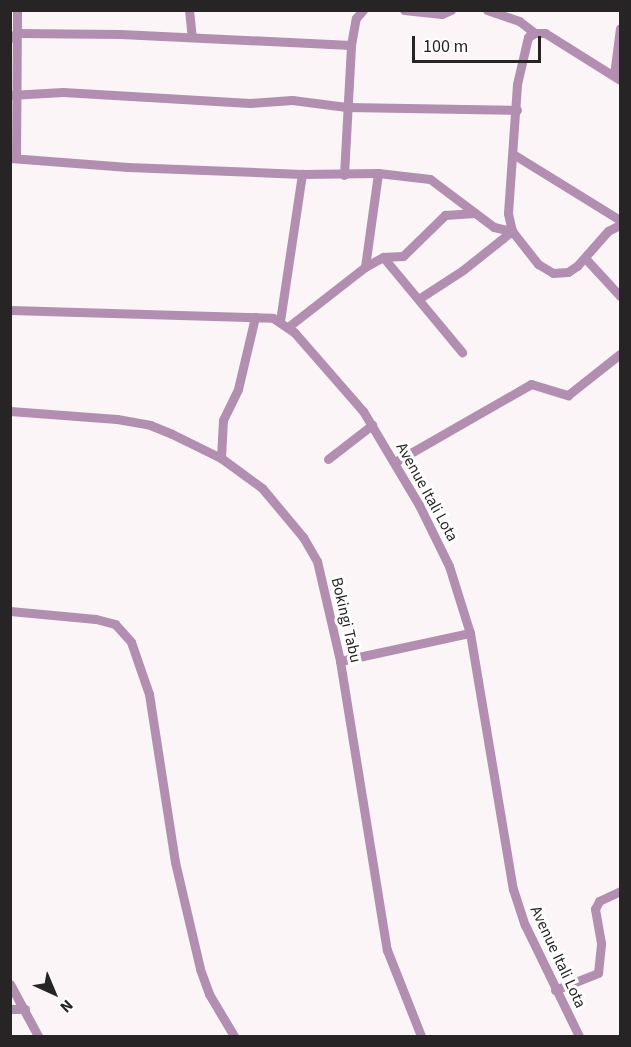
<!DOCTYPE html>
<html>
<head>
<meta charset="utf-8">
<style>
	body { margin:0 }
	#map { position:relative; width:631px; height:1047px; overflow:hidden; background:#fbf5f7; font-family:"Source Sans 3",sans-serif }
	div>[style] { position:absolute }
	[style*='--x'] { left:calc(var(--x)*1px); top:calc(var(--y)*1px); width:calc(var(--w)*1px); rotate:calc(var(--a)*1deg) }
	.street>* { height:9px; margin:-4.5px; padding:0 4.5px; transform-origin:4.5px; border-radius:4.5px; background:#b28eb0 }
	span { translate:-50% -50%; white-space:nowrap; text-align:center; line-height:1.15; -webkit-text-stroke:6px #fff; paint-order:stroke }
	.street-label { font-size:16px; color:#262425 }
	.frame { position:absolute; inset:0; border:12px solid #262425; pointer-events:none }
	.north { position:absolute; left:24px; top:963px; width:60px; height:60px; -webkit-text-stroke:4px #fff; paint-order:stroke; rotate:136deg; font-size:16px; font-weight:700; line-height:24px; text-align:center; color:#262425 }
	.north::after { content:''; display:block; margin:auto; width:21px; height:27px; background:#262425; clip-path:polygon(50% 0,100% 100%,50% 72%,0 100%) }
	.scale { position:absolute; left:412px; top:36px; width:129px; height:27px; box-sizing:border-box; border:3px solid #262425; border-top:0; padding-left:8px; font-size:18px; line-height:21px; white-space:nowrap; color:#262425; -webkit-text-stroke:4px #fff; paint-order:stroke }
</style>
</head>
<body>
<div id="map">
	<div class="street">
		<i style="--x:189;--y:10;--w:27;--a:84"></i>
		<i style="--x:404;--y:10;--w:38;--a:6"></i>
		<i style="--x:442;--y:14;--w:10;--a:-24"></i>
		<i style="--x:487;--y:10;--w:34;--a:19"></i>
		<i style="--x:519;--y:21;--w:20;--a:37"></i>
		<i style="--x:10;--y:38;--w:9;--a:-36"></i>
		<i style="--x:17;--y:33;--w:103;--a:0.6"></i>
		<i style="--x:120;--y:34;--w:231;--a:2.7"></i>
		<i style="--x:614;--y:75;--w:47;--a:-82.7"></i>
		<i style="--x:10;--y:95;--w:53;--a:-3.2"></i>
		<i style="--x:63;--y:92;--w:187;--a:3.4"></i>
		<i style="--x:250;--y:103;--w:42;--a:-4.1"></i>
		<i style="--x:292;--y:100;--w:55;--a:7.3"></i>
		<i style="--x:347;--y:107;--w:170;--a:1"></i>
		<i style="--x:513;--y:154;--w:126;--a:31.7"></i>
		<i style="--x:10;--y:158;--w:118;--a:4.4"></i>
		<i style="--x:128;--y:167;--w:174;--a:2.3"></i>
		<i style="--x:302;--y:174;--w:76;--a:-0.8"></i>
		<i style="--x:378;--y:173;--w:52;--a:6.6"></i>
		<i style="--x:430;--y:179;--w:80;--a:36.9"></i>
		<i style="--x:494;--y:227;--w:18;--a:13"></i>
		<i style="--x:512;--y:231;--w:42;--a:51.8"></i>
		<i style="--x:538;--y:264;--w:17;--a:31"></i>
		<i style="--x:553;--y:273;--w:15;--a:-4"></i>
		<i style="--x:568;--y:272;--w:11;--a:-34"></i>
		<i style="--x:577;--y:266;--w:47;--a:-48.5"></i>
		<i style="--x:608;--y:231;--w:13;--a:-27"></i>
		<i style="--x:16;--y:158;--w:148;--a:-89.6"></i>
		<i style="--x:344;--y:175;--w:130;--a:-86.9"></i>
		<i style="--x:351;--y:45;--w:27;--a:-80"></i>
		<i style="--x:356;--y:18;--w:11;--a:-49"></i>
		<i style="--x:383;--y:257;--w:124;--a:50.3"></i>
		<i style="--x:585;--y:258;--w:52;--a:47.4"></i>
		<i style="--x:365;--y:267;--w:95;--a:-82.1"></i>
		<i style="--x:420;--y:298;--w:51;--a:-33.1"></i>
		<i style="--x:463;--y:270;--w:63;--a:-38.5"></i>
		<i style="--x:512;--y:231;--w:18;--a:-103"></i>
		<i style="--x:508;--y:213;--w:129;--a:-86"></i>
		<i style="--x:517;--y:84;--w:48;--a:-76.8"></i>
		<i style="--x:528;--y:37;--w:8;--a:-30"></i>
		<i style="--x:535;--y:33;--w:10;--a:0"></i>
		<i style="--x:545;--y:33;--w:89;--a:32.1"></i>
		<i style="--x:10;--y:310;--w:263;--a:1.7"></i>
		<i style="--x:273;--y:318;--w:25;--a:34"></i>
		<i style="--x:294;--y:332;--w:105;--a:48.9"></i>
		<i style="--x:363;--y:411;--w:109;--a:59.2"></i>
		<i style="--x:419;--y:505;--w:68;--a:63.8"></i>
		<i style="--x:449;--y:566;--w:70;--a:72.6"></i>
		<i style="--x:470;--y:633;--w:260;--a:80.5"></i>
		<i style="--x:513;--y:889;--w:38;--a:72"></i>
		<i style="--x:525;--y:925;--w:123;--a:64.1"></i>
		<i style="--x:280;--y:321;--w:149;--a:-81.5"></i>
		<i style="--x:288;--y:327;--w:98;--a:-37.9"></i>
		<i style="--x:365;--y:267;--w:21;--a:-29"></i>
		<i style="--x:383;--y:257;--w:20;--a:-3"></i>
		<i style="--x:403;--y:256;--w:59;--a:-44.3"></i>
		<i style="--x:445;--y:215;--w:30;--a:-4"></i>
		<i style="--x:10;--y:411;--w:107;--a:4.3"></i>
		<i style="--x:117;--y:419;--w:34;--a:10"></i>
		<i style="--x:150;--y:425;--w:24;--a:22"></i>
		<i style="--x:172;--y:434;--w:55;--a:26.1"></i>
		<i style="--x:221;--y:458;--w:51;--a:36.2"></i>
		<i style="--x:262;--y:488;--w:64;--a:50.1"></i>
		<i style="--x:303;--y:537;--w:28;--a:60"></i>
		<i style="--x:317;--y:561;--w:103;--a:77"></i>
		<i style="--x:340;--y:661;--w:293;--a:80.8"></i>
		<i style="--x:387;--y:950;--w:92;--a:68.4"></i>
		<i style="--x:221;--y:458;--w:38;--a:-87"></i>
		<i style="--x:223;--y:420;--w:34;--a:-64"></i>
		<i style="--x:238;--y:389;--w:74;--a:-76.7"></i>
		<i style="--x:328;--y:459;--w:56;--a:-37.7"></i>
		<i style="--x:395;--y:462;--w:157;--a:-29.8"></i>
		<i style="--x:531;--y:384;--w:39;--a:17"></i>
		<i style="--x:568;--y:395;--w:66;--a:-38.3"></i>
		<i style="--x:10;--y:611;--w:86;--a:5.3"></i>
		<i style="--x:96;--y:619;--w:20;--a:15"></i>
		<i style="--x:115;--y:624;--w:24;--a:48"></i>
		<i style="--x:131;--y:642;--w:55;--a:70.9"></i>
		<i style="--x:149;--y:694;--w:170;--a:81.2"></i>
		<i style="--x:175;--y:862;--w:110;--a:76.8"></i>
		<i style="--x:200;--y:969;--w:27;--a:70"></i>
		<i style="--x:209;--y:994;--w:49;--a:59.2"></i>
		<i style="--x:340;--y:661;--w:133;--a:-12.2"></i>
		<i style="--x:10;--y:984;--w:59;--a:61.7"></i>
		<i style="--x:555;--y:990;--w:46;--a:-21.6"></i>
		<i style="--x:598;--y:973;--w:30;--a:-84"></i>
		<i style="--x:601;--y:943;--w:35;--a:-100"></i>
		<i style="--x:595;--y:909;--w:9;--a:-63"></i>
		<i style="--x:599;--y:901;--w:23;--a:-25"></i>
		<i style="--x:10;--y:1009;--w:15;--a:0"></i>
	</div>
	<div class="street-label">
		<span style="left:427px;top:492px;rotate:61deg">Avenue Itali Lota</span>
		<span style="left:346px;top:620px;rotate:77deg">Bokingi Tabu</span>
		<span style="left:558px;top:957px;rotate:65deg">Avenue Itali Lota</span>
	</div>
	<div class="frame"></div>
	<div class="north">N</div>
	<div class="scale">100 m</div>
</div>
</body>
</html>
